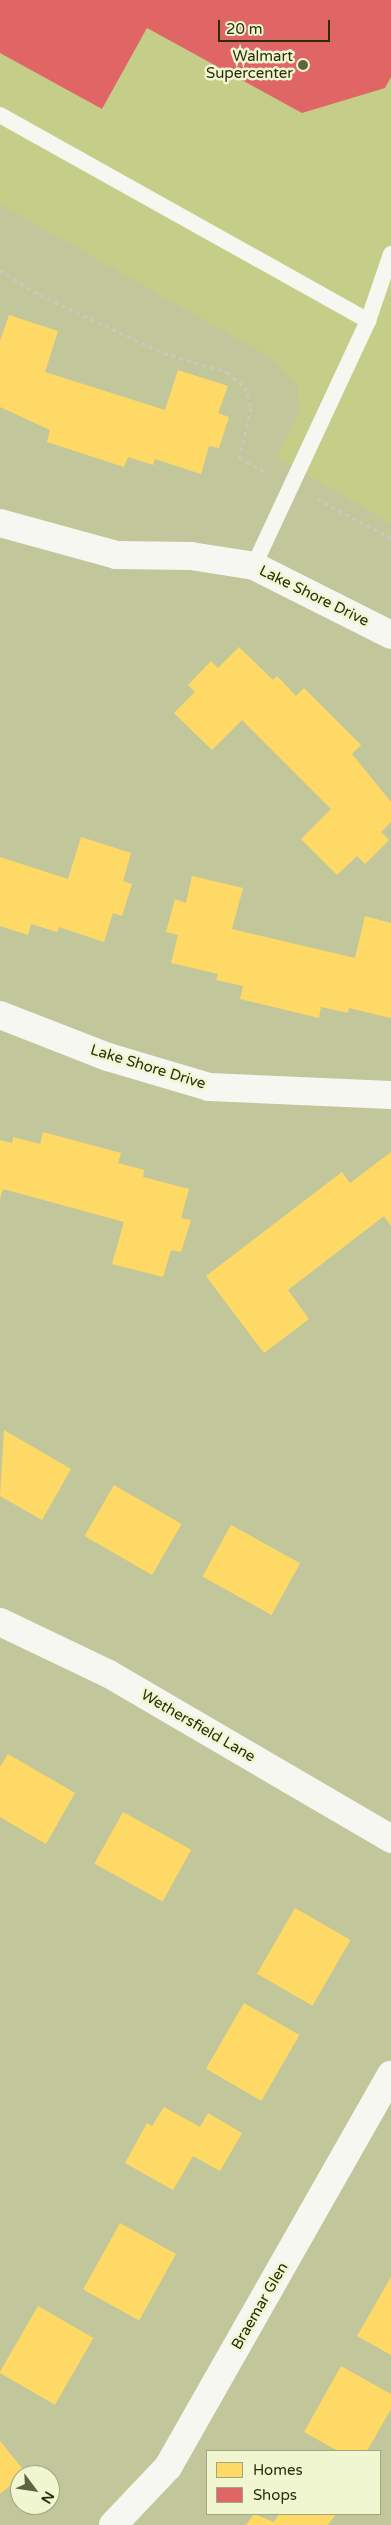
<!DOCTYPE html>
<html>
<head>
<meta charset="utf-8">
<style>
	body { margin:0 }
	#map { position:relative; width:391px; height:2525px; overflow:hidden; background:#c1c79a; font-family:"Varela Round",sans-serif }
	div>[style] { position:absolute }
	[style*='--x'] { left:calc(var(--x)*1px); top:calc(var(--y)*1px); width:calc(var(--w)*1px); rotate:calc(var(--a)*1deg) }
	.built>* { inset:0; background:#c4ce88 }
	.homes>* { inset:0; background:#ffd966; transform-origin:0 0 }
	.shops>* { inset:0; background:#e06666 }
	.path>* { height:3px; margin-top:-1.5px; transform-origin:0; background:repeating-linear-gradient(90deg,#c7c9bb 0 4px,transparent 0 8px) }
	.service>* { height:16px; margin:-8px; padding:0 8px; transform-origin:8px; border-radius:8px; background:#f6f7f0 }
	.minor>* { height:28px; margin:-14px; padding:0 14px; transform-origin:14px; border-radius:14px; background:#f6f7f0 }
	.dots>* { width:14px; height:14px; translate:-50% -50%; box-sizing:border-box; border:2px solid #f0f6cf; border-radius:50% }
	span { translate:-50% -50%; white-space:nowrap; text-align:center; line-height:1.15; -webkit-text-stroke:5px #f0f6cf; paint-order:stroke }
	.poi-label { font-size:15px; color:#2a2d0c }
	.right { translate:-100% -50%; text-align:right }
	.street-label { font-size:15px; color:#2a2d0c }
	.legend { position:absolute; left:206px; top:2450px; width:175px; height:65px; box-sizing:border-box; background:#f0f6cf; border:1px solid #a1a681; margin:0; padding:6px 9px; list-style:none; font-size:15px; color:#2a2d0c }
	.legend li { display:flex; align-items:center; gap:10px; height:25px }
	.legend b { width:25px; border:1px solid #a1a681 }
	.north { position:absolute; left:10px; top:2465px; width:50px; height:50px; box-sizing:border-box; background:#f0f6cf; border:1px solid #a1a681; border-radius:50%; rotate:121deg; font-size:14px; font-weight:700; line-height:20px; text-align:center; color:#2a2d0c }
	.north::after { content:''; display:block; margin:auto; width:18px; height:22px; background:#5f633e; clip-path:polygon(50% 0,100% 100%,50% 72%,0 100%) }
	.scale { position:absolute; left:218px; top:20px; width:112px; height:22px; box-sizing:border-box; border:2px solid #2a2d0c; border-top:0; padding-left:6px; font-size:15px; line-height:18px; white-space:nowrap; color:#2a2d0c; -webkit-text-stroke:4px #f0f6cf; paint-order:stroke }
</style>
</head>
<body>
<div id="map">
	<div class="built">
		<i style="clip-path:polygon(0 0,391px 0,391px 523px,277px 457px,300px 411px,298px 385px,273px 359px,0 204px)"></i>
	</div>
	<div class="homes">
		<i style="clip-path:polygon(9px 315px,58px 331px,45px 372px,165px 410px,178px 370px,228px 386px,218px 413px,229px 417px,219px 448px,209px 446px,201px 474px,155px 459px,153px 465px,128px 457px,124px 467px,47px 442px,50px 430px,0 407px,0 341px)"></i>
		<i style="clip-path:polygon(239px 647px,273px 680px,277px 676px,296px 696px,304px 688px,361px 745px,352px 754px,391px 802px,391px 822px,381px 832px,389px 840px,365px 864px,357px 856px,337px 875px,301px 839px,331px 809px,242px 720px,212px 750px,174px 713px,195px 692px,188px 685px,211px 661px,218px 668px)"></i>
		<i style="clip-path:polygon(81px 837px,131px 853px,123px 881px,132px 884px,122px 916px,113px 913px,104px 942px,59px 927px,57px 932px,31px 924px,28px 935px,0 926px,0 857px,68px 879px)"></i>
		<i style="clip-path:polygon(192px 876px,243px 888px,232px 929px,355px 958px,365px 916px,391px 923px,391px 1018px,349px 1008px,348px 1013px,321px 1007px,319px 1018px,240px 999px,243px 986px,216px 980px,218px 974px,171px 963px,178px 935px,166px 932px,175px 899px,186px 903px)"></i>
		<i style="clip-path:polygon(43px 1132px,121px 1153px,118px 1163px,144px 1170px,143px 1177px,189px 1189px,181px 1218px,191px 1220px,181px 1252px,171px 1250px,163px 1277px,112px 1264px,124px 1222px,3px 1189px,0 1199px,0 1140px,12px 1143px,13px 1137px,40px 1144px)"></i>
		<i style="clip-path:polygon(391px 1152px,391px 1226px,384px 1216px,288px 1290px,309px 1319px,264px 1353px,206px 1276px,342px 1172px,350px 1183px)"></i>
		<i style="clip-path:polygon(4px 1430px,71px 1469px,42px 1520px,0 1496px)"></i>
		<i style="left:114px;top:1485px;width:78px;height:59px;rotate:30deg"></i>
		<i style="left:231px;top:1525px;width:79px;height:59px;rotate:29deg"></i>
		<i style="clip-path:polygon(8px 1754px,75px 1793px,46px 1844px,0 1817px,0 1767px)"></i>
		<i style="left:123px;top:1812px;width:78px;height:59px;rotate:29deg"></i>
		<i style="left:295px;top:1908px;width:64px;height:76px;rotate:30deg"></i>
		<i style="left:244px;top:2003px;width:64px;height:76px;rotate:30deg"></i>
		<i style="clip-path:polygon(164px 2107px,200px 2127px,208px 2113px,242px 2133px,220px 2171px,193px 2156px,173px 2190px,125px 2163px,147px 2123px,152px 2126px)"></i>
		<i style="left:120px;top:2223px;width:64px;height:76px;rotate:29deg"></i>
		<i style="clip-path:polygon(391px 2277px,391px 2355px,357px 2336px)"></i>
		<i style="left:38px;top:2306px;width:64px;height:77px;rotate:30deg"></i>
		<i style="clip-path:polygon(341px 2366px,391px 2394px,391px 2409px,367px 2451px,338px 2451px,304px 2432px)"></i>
		<i style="clip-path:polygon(0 2441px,26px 2473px,0 2494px)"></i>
		<i style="clip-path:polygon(254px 2514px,274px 2522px,279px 2514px,336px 2514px,328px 2525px,246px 2525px)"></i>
	</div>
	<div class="shops">
		<i style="clip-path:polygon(0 0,391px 0,391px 77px,385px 88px,302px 113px,147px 28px,102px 109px,0 53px)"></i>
	</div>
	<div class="path">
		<i style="--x:0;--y:270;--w:47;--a:32"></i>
		<i style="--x:40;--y:295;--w:137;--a:25.1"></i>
		<i style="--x:164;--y:353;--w:66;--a:16.8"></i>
		<i style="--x:227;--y:372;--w:23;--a:40"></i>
		<i style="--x:245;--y:387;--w:22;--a:74"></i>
		<i style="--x:251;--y:408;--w:51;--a:103.5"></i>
		<i style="--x:239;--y:458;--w:32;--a:28"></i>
		<i style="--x:317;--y:499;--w:84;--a:27.8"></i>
	</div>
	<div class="service">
		<i style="--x:0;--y:115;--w:422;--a:29.2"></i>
		<i style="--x:368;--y:321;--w:270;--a:115"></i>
		<i style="--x:368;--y:321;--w:71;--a:-71.1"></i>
	</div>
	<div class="minor">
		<i style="--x:0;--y:523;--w:120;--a:15.4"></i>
		<i style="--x:116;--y:555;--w:75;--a:0.8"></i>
		<i style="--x:191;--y:556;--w:64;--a:9"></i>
		<i style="--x:254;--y:566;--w:153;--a:26.7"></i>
		<i style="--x:0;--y:1015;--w:116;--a:21.3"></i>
		<i style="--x:108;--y:1057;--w:105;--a:16.5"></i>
		<i style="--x:209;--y:1087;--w:182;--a:2.5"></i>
		<i style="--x:0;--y:1622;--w:121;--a:25.5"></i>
		<i style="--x:109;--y:1674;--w:327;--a:30.3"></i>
		<i style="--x:113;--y:2525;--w:80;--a:-46.5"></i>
		<i style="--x:168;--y:2467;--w:451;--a:-60.4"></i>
	</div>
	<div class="dots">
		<i style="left:303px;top:65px;background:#5f633e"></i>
	</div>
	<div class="poi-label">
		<span class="right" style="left:293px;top:65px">Walmart<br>Supercenter</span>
	</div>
	<div class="street-label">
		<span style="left:314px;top:596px;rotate:26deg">Lake Shore Drive</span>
		<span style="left:148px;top:1067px;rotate:17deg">Lake Shore Drive</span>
		<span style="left:198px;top:1726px;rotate:30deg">Wethersfield Lane</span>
		<span style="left:260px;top:2306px;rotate:-60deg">Braemar Glen</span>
	</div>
	<ul class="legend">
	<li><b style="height:14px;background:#ffd966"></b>Homes</li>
	<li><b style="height:14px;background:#e06666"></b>Shops</li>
	</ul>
	<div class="north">N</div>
	<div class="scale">20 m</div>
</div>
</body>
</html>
